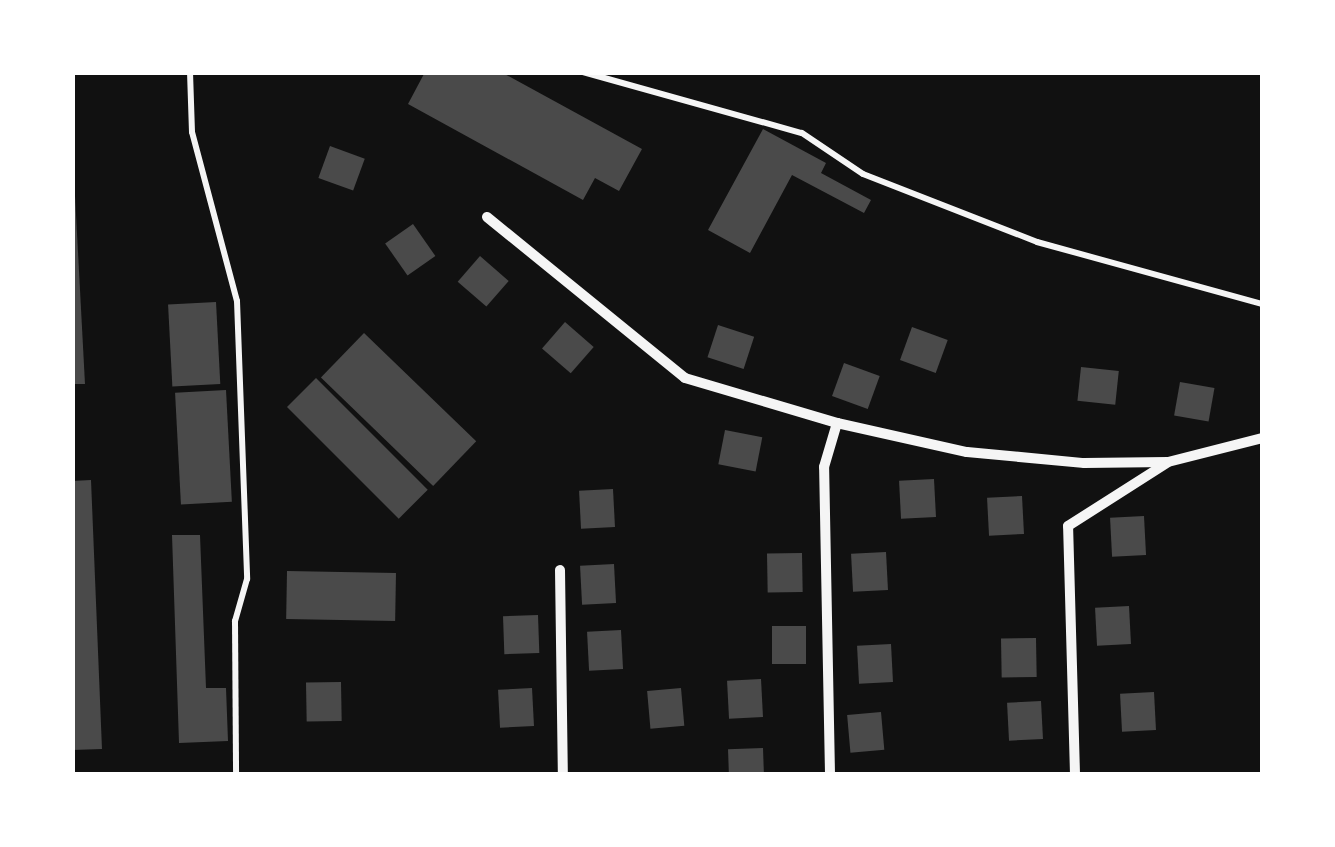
<!DOCTYPE html>
<html>
<head>
<meta charset="utf-8">
<style>
	body { margin:0 }
	#map { position:relative; width:1335px; height:847px; overflow:hidden; background:#111; font-family:Overpass,sans-serif }
	div>[style] { position:absolute }
	[style*='--x'] { left:calc(var(--x)*1px); top:calc(var(--y)*1px); width:calc(var(--w)*1px); rotate:calc(var(--a)*1deg) }
	.building>* { inset:0; background:#4a4a4a; transform-origin:0 0 }
	.service>* { height:6px; margin:-3px; padding:0 3px; transform-origin:3px; border-radius:3px; background:#f5f5f5 }
	.minor>* { height:10px; margin:-5px; padding:0 5px; transform-origin:5px; border-radius:5px; background:#f5f5f5 }
	span { translate:-50% -50%; white-space:nowrap; text-align:center; line-height:1.15; -webkit-text-stroke:8px #fff; paint-order:stroke }
	.frame { position:absolute; inset:0; border:75px solid #fff; pointer-events:none }
</style>
</head>
<body>
<div id="map">
	<div class="building">
		<i style="clip-path:polygon(425px 72px,501px 72px,642px 149px,619px 191px,595px 178px,583px 200px,408px 104px)"></i>
		<i style="clip-path:polygon(763px 129px,826px 163px,821px 173px,871px 200px,864px 213px,792px 175px,750px 253px,708px 230px)"></i>
		<i style="clip-path:polygon(72px 139px,85px 384px,72px 384px)"></i>
		<i style="left:330px;top:146px;width:37px;height:34px;rotate:20deg"></i>
		<i style="left:413px;top:224px;width:39px;height:34px;rotate:55deg"></i>
		<i style="left:480px;top:256px;width:38px;height:34px;rotate:41deg"></i>
		<i style="left:216px;top:302px;width:82px;height:48px;rotate:87deg"></i>
		<i style="left:565px;top:322px;width:38px;height:35px;rotate:41deg"></i>
		<i style="left:718px;top:325px;width:38px;height:34px;rotate:18deg"></i>
		<i style="left:912px;top:327px;width:38px;height:35px;rotate:20deg"></i>
		<i style="left:364px;top:333px;width:156px;height:62px;rotate:44deg"></i>
		<i style="left:844px;top:363px;width:38px;height:35px;rotate:20deg"></i>
		<i style="left:1081px;top:367px;width:38px;height:34px;rotate:6deg"></i>
		<i style="left:316px;top:378px;width:158px;height:41px;rotate:45deg"></i>
		<i style="left:1180px;top:382px;width:35px;height:34px;rotate:10deg"></i>
		<i style="left:226px;top:390px;width:112px;height:51px;rotate:87deg"></i>
		<i style="left:725px;top:430px;width:38px;height:35px;rotate:11deg"></i>
		<i style="left:934px;top:479px;width:38px;height:35px;rotate:87deg"></i>
		<i style="clip-path:polygon(91px 480px,102px 749px,72px 750px,72px 481px)"></i>
		<i style="left:613px;top:489px;width:38px;height:34px;rotate:87deg"></i>
		<i style="left:1022px;top:496px;width:38px;height:35px;rotate:87deg"></i>
		<i style="left:1144px;top:516px;width:39px;height:34px;rotate:87deg"></i>
		<i style="clip-path:polygon(172px 535px,200px 535px,206px 688px,226px 688px,228px 741px,179px 743px)"></i>
		<i style="left:886px;top:552px;width:38px;height:35px;rotate:87deg"></i>
		<i style="left:802px;top:553px;width:39px;height:35px;rotate:89deg"></i>
		<i style="left:614px;top:564px;width:39px;height:34px;rotate:87deg"></i>
		<i style="left:287px;top:571px;width:109px;height:48px;rotate:1deg"></i>
		<i style="left:1129px;top:606px;width:38px;height:34px;rotate:87deg"></i>
		<i style="left:538px;top:615px;width:38px;height:35px;rotate:88deg"></i>
		<i style="left:772px;top:626px;width:34px;height:38px"></i>
		<i style="left:621px;top:630px;width:39px;height:34px;rotate:87deg"></i>
		<i style="left:1036px;top:638px;width:39px;height:35px;rotate:89deg"></i>
		<i style="left:891px;top:644px;width:38px;height:34px;rotate:87deg"></i>
		<i style="left:761px;top:679px;width:38px;height:34px;rotate:87deg"></i>
		<i style="left:341px;top:682px;width:39px;height:35px;rotate:89deg"></i>
		<i style="left:532px;top:688px;width:38px;height:34px;rotate:87deg"></i>
		<i style="left:681px;top:688px;width:38px;height:34px;rotate:85deg"></i>
		<i style="left:1154px;top:692px;width:38px;height:34px;rotate:87deg"></i>
		<i style="left:1041px;top:701px;width:38px;height:34px;rotate:87deg"></i>
		<i style="left:881px;top:712px;width:38px;height:34px;rotate:85deg"></i>
		<i style="left:763px;top:748px;width:26px;height:35px;rotate:88deg"></i>
	</div>
	<div class="service">
		<i style="--x:190;--y:72;--w:60;--a:88.1"></i>
		<i style="--x:192;--y:132;--w:175;--a:75.1"></i>
		<i style="--x:237;--y:301;--w:278;--a:87.9"></i>
		<i style="--x:247;--y:579;--w:44;--a:105.9"></i>
		<i style="--x:235;--y:621;--w:153;--a:89.6"></i>
		<i style="--x:583;--y:72;--w:227;--a:15.6"></i>
		<i style="--x:802;--y:133;--w:73;--a:33.9"></i>
		<i style="--x:863;--y:174;--w:187;--a:21.3"></i>
		<i style="--x:1037;--y:242;--w:233;--a:15.4"></i>
	</div>
	<div class="minor">
		<i style="--x:487;--y:217;--w:255;--a:39.1"></i>
		<i style="--x:685;--y:378;--w:159;--a:16.5"></i>
		<i style="--x:837;--y:423;--w:133;--a:12.6"></i>
		<i style="--x:967;--y:452;--w:118;--a:5.4"></i>
		<i style="--x:1084;--y:463;--w:84;--a:-0.7"></i>
		<i style="--x:1168;--y:462;--w:97;--a:-14.3"></i>
		<i style="--x:560;--y:570;--w:204;--a:89.2"></i>
		<i style="--x:830;--y:774;--w:307;--a:-91.1"></i>
		<i style="--x:824;--y:467;--w:46;--a:-73.5"></i>
		<i style="--x:1075;--y:774;--w:248;--a:-91.6"></i>
		<i style="--x:1068;--y:526;--w:117;--a:-32.5"></i>
	</div>
	<div class="frame"></div>
</div>
</body>
</html>
